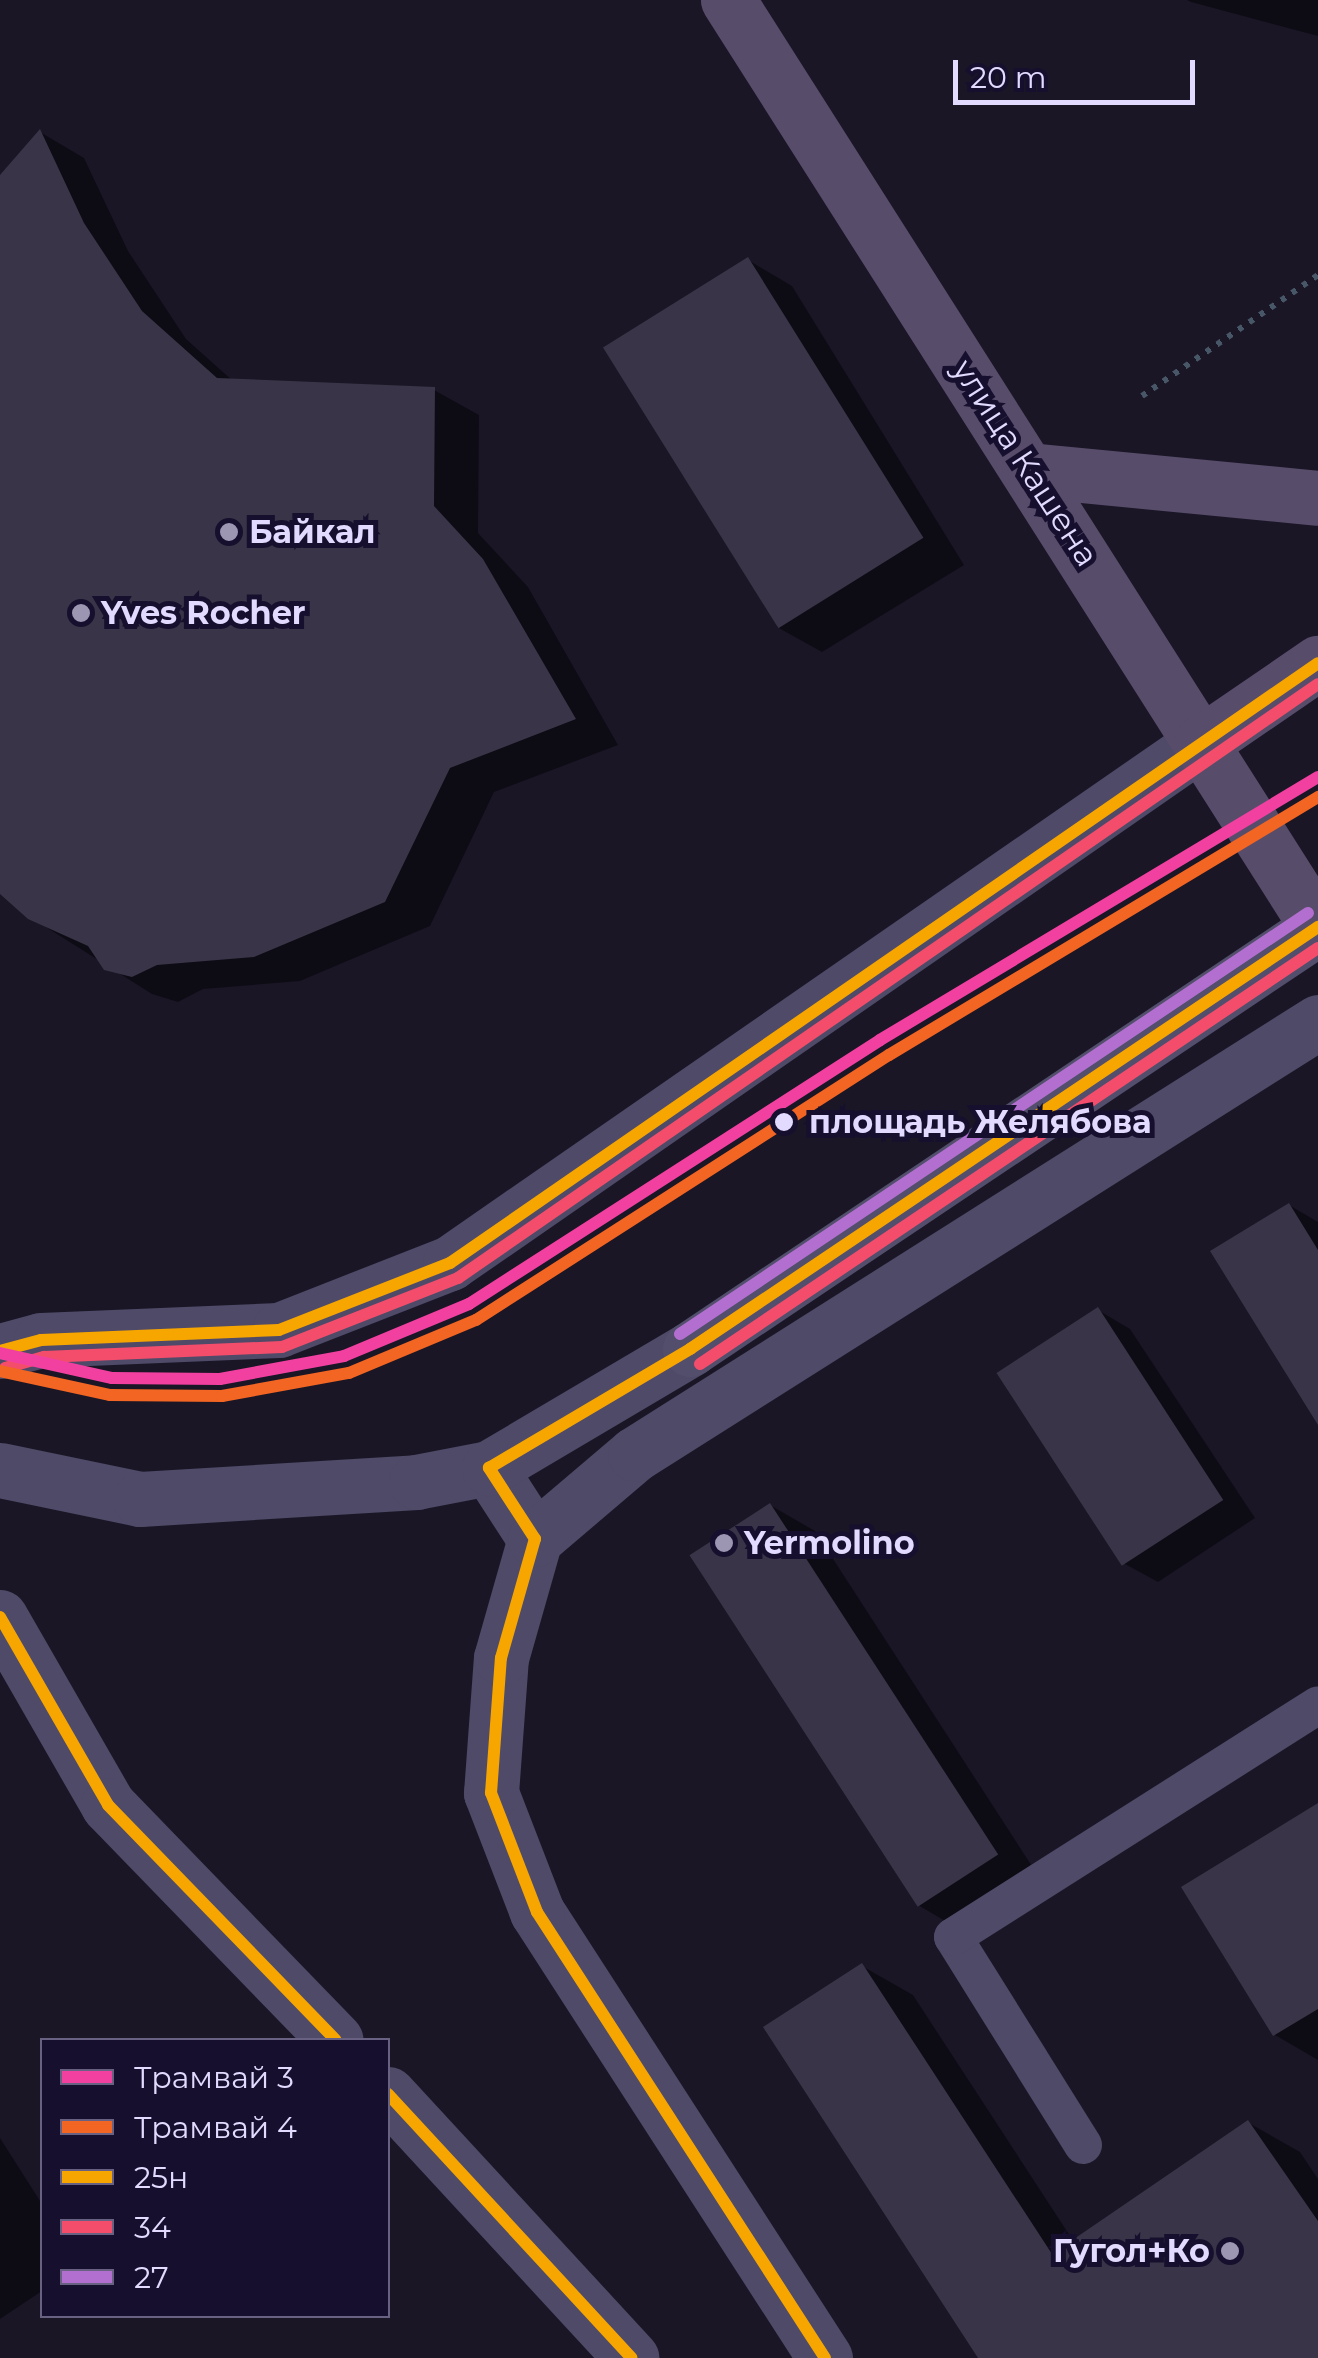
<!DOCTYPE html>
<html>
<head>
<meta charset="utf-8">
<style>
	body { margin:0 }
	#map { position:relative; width:1318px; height:2358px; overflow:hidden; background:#1a1626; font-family:Montserrat,sans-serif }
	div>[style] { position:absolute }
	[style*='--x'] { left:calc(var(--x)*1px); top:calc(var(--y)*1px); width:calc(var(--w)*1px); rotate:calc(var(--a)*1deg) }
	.shadow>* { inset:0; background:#0007 }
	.building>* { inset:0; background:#393447; transform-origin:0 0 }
	.path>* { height:6px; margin-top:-3px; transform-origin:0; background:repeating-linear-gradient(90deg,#485768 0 5px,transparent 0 13px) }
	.service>* { height:38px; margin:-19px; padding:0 19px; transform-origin:19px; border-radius:19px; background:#4e4a67 }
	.minor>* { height:55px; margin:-27.5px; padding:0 27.5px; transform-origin:27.5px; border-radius:27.5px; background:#4e4a67 }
	.tertiary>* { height:55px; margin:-27.5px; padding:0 27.5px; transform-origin:27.5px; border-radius:27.5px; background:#4e4a67 }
	.secondary>* { height:55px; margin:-27.5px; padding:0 27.5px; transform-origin:27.5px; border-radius:27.5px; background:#524e6c }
	.primary>* { height:55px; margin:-27.5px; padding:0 27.5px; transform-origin:27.5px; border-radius:27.5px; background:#584c6b }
	.bus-1>* { height:12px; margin:-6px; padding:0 6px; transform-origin:6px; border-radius:6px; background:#f7a600 }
	.bus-2>* { height:12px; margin:-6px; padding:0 6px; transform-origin:6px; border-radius:6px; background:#f44d6c }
	.bus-3>* { height:12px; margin:-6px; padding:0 6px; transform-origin:6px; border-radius:6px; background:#b36fd0 }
	.tram-1>* { height:12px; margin:-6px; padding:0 6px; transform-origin:6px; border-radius:6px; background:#f240a1 }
	.tram-2>* { height:12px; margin:-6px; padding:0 6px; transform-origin:6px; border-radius:6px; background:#f26522 }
	.dots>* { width:28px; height:28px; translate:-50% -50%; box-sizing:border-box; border:5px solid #160f2d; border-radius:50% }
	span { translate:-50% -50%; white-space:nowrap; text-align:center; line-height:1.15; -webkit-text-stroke:10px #160f2d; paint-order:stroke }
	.street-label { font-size:32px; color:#e2dbff }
	.poi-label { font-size:32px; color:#e2dbff; font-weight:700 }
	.left { translate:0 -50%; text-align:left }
	.right { translate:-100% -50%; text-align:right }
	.stop-label { font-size:32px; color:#e2dbff; font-weight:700 }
	.legend { position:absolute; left:40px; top:2038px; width:350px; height:280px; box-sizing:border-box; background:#160f2d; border:2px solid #686181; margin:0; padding:12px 18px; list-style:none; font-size:30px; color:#e2dbff }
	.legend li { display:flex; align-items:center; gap:20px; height:50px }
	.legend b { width:50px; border:2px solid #686181 }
	.scale { position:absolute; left:953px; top:60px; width:242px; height:45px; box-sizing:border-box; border:5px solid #e2dbff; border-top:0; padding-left:12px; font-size:30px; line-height:35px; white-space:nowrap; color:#e2dbff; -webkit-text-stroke:8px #160f2d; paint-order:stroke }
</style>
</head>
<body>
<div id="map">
	<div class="shadow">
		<i style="clip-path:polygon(1187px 0,1318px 0,1318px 36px,1191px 2px)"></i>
		<i style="clip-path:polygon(40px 132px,84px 158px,128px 251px,186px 339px,233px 381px,434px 390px,479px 415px,478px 533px,528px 587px,618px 745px,494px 792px,430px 926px,300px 981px,203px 989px,178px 1002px,152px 994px,30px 917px,0 886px,0 179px)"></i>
		<i style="clip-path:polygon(748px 260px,792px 286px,964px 565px,822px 652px,777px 627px)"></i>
		<i style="clip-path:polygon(1289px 1205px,1318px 1222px,1318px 1420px)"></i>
		<i style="clip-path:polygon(1098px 1310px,1130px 1329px,1255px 1518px,1158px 1582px,1125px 1564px)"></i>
		<i style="clip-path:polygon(770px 1505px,815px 1531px,1041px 1880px,962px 1931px,918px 1905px)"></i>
		<i style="clip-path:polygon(1318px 1806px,1318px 2060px,1275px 2035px)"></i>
		<i style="clip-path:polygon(862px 1966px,913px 1995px,1074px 2242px,1249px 2123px,1300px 2152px,1318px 2179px,1318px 2358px,985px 2358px)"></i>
		<i style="clip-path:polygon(0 2138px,42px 2204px,42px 2291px,0 2319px)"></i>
	</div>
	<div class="building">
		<i style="clip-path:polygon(40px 129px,84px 223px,142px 311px,217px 378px,435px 387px,434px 506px,483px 559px,576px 719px,450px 768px,385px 902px,254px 957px,157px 965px,132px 977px,104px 970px,88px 946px,28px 919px,0 894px,0 175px)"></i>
		<i style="left:748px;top:257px;width:331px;height:171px;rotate:58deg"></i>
		<i style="clip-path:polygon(1289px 1203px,1318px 1250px,1318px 1425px,1210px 1251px)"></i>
		<i style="left:1098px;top:1307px;width:230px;height:121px;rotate:57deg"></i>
		<i style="left:770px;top:1503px;width:419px;height:96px;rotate:57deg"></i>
		<i style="clip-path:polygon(1318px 1803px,1318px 2009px,1273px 2036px,1181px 1887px)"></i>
		<i style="clip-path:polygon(862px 1963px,1052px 2254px,1248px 2120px,1318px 2221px,1318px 2358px,978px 2358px,763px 2027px)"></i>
	</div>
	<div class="path">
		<i style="--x:1142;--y:396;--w:214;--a:-34.5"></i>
	</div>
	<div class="service">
		<i style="--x:1083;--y:2145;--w:245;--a:-122"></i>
		<i style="--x:953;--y:1937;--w:432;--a:-32.4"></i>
	</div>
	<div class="minor">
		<i style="--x:489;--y:1468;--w:85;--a:57.1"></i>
		<i style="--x:0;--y:1617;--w:217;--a:60.1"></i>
		<i style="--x:108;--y:1805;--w:327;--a:45.9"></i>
		<i style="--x:388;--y:2094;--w:359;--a:47.3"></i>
		<i style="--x:825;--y:2358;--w:531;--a:-122.85"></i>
		<i style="--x:537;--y:1912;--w:128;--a:-111.1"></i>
		<i style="--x:491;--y:1793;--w:135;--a:-85.8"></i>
		<i style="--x:501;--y:1658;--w:124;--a:-74.1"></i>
		<i style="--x:535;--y:1539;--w:131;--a:-40.4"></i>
		<i style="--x:635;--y:1454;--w:808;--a:-32.31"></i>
	</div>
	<div class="tertiary">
		<i style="--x:0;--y:1351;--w:42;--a:-15"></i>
		<i style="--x:41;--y:1340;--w:238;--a:-2.4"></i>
		<i style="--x:279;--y:1330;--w:184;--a:-21.4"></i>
		<i style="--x:450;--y:1263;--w:913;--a:-34.7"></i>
		<i style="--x:0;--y:1470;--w:143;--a:11.7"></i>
		<i style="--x:140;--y:1499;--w:277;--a:-3.5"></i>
		<i style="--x:416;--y:1482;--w:74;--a:-10.9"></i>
		<i style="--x:489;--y:1468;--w:234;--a:-30.6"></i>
	</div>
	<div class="secondary">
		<i style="--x:690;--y:1349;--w:756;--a:-33.84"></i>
	</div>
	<div class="primary">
		<i style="--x:728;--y:0;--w:1100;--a:57.55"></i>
		<i style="--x:1029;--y:470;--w:290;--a:5.5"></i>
		<i style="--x:1201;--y:743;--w:142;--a:-34.4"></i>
	</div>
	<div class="bus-1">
		<i style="--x:0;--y:1351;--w:42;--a:-15"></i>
		<i style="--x:41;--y:1340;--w:238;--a:-2.4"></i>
		<i style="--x:279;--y:1330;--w:184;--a:-21.4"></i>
		<i style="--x:450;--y:1263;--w:1055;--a:-34.65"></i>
		<i style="--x:0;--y:1617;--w:217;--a:60.1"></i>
		<i style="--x:108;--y:1805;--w:327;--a:45.9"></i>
		<i style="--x:388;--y:2094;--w:359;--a:47.3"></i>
		<i style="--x:825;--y:2358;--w:531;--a:-122.85"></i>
		<i style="--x:537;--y:1912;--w:128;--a:-111.1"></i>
		<i style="--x:491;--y:1793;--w:135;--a:-85.8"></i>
		<i style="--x:501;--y:1658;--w:124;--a:-74.1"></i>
		<i style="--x:535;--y:1539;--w:85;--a:-122.9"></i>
		<i style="--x:489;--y:1468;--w:234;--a:-30.6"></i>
		<i style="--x:690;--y:1349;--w:757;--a:-33.9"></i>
	</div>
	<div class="bus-2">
		<i style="--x:700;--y:1364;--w:745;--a:-33.95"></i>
		<i style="--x:5;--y:1368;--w:41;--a:-15.8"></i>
		<i style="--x:44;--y:1357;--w:238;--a:-2.4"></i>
		<i style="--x:282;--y:1347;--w:189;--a:-21.4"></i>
		<i style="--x:458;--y:1278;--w:1045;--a:-34.63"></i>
	</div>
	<div class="bus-3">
		<i style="--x:680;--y:1334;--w:756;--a:-33.84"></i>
	</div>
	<div class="tram-1">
		<i style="--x:0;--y:1353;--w:115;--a:12.6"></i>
		<i style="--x:112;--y:1378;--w:108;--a:0.5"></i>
		<i style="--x:220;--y:1379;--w:126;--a:-10.5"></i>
		<i style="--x:344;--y:1356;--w:135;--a:-22.6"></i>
		<i style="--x:469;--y:1304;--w:488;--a:-32.7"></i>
		<i style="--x:880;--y:1040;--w:511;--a:-30.98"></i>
	</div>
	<div class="tram-2">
		<i style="--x:0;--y:1371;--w:113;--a:12.3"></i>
		<i style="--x:110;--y:1395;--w:112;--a:0.5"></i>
		<i style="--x:222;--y:1396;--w:129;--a:-10.3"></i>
		<i style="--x:349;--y:1373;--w:138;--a:-22.7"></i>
		<i style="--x:476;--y:1320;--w:491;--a:-32.7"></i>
		<i style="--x:889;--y:1055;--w:501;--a:-31.02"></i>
	</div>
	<div class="dots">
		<i style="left:229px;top:532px;background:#9c96b3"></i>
		<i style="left:81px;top:613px;background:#9c96b3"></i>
		<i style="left:784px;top:1122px;background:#e2dbff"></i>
		<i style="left:724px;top:1543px;background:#9c96b3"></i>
		<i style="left:1230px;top:2251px;background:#9c96b3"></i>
	</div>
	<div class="street-label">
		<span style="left:1025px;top:463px;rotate:57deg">улица Кашена</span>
	</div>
	<div class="poi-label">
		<span class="left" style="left:249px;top:532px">Байкал</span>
		<span class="left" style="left:101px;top:613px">Yves Rocher</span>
		<span class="left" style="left:744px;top:1543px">Yermolino</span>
		<span class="right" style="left:1210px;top:2251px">Гугол+Ко</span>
	</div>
	<div class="stop-label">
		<span class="left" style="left:809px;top:1122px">площадь Желябова</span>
	</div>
	<ul class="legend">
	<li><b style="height:12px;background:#f240a1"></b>Трамвай 3</li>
	<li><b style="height:12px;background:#f26522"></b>Трамвай 4</li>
	<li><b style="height:12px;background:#f7a600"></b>25н</li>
	<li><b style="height:12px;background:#f44d6c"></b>34</li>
	<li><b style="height:12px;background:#b36fd0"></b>27</li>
	</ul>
	<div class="scale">20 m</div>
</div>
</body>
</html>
